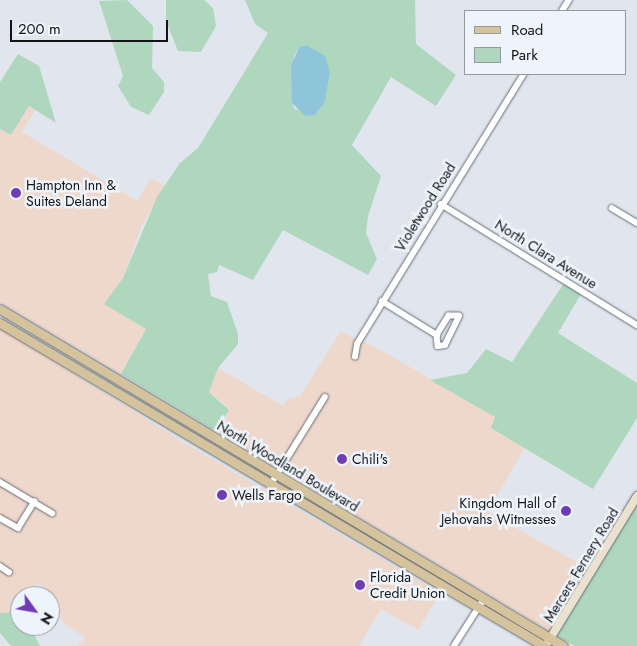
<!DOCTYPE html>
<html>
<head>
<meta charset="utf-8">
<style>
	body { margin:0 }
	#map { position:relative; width:637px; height:646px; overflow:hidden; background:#e1e6ee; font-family:Jost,sans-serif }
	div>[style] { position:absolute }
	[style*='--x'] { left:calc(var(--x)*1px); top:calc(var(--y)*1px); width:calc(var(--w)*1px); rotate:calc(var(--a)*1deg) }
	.commercial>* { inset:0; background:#eed7cb }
	.green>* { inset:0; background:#afd7be }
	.water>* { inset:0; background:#8ec5da }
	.roads { filter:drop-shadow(0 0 1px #686d74) drop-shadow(0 0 1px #686d74) }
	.street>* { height:5.5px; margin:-2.75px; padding:0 2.75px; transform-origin:2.75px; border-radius:2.75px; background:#fff }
	.secondary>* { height:8px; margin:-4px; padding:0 4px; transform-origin:4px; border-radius:4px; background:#eae1ce }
	.primary>* { height:9px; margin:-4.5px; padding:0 4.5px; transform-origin:4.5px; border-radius:4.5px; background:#d4c39c }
	.dots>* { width:14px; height:14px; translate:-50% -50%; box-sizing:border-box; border:2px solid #eef4fb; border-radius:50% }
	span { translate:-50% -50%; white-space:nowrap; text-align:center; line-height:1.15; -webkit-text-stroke:5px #eef4fb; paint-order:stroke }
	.poi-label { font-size:14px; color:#121417 }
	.left { translate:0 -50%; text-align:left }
	.right { translate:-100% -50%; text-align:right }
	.street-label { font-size:14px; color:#121417 }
	.legend { position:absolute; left:464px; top:10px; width:162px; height:65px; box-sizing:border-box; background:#eef4fb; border:1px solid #969aa0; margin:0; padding:6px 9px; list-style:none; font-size:15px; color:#121417 }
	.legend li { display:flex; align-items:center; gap:10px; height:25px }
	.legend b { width:25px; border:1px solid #969aa0 }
	.north { position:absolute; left:10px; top:586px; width:50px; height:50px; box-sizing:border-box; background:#eef4fb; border:1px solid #969aa0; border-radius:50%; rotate:122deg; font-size:14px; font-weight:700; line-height:20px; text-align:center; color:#121417 }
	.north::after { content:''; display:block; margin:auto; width:18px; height:22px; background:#6f3cb4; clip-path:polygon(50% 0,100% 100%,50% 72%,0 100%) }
	.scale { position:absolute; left:10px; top:20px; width:158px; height:22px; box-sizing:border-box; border:2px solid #121417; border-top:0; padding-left:6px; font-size:15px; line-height:18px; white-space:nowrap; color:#121417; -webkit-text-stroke:4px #eef4fb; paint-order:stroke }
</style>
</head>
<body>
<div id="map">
	<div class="commercial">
		<i style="clip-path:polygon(29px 106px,35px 110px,22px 132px,138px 201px,150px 178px,165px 186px,142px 225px,123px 278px,105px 304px,146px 329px,121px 374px,0 302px,0 129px,11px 135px)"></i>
		<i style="clip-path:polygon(0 327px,181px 441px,440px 593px,418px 630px,381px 609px,359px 646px,77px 646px,85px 638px,63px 622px,47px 588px,36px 583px,29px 596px,20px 596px,20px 619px,11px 612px,0 613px,0 569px,10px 576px,13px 571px,0 563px,0 521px,17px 530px,35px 506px,53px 517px,56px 513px,0 479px)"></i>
		<i style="clip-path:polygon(341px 331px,356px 339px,351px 359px,357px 360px,361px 341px,379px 349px,495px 417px,491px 428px,524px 448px,488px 512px,587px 568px,551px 632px,283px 471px,328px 397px,323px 394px,278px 468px,216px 431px,227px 417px,224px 404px,209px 392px,218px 368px,283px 406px,289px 398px,300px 396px)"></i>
		<i style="clip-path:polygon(0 485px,30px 503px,17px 524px,0 515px)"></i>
	</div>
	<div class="green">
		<i style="clip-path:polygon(127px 0,153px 26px,152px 68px,164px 82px,164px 92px,149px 115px,131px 107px,118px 86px,123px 76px,99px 1px)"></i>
		<i style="clip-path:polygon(166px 0,204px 0,213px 8px,216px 26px,201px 52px,178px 51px,166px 21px)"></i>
		<i style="clip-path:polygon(evenodd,245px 0,415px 0,416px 44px,456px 75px,436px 106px,391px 77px,352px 145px,381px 176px,368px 216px,366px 233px,377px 259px,368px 275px,283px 230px,253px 280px,219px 265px,217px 272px,208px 274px,211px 296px,227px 302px,238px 334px,238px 344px,218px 368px,209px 392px,229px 410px,216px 431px,121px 374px,146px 329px,104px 304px,123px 278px,157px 197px,180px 163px,198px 148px,268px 33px,255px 24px,245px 0,299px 48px,309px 50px,330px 73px,325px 102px,315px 115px,295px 109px,292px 103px,294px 56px,299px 48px)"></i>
		<i style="clip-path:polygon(18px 54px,39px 66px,56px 123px,29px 106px,11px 135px,0 129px,0 82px)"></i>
		<i style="clip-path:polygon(564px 283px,581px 294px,558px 333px,637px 383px,637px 418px,593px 489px,491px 428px,495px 417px,430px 380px,467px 373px,486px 349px,512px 362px)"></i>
		<i style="clip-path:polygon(637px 502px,637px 646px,574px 646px,556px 635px)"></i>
		<i style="clip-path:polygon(11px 612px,20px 619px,20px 626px,30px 626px,40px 646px,11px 646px,0 633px,0 613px)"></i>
	</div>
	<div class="water">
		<i style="clip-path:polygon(306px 45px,325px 56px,330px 73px,325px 102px,315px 115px,305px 116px,292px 103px,291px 65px,299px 48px)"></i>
	</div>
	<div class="roads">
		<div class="street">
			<i style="--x:562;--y:11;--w:13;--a:-58"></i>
			<i style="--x:441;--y:204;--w:230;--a:31.7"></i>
			<i style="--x:612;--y:208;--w:29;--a:31"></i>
			<i style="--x:382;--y:301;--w:65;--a:31.7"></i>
			<i style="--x:437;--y:335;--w:11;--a:85"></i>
			<i style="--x:438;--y:346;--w:7;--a:-8"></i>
			<i style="--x:445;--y:345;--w:32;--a:-64"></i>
			<i style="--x:459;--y:316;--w:10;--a:180"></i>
			<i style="--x:449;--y:316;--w:22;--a:122"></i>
			<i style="--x:355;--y:357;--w:13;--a:-81"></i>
			<i style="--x:357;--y:344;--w:317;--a:-58.3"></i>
			<i style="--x:0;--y:482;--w:61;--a:30.8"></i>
			<i style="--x:271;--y:484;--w:102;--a:-58.2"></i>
			<i style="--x:0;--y:518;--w:21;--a:29"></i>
			<i style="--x:18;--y:528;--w:31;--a:-58"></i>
			<i style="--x:0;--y:566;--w:11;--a:34"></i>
			<i style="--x:454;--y:646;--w:56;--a:-57.4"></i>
		</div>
		<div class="secondary">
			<i style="--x:548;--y:642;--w:171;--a:-58.6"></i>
		</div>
		<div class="primary">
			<i style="--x:0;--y:309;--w:656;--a:30.9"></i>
			<i style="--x:0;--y:323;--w:633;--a:30.7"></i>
		</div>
	</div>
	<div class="dots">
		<i style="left:16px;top:193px;background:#6f3cb4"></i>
		<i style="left:342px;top:459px;background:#6f3cb4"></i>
		<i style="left:222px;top:495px;background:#6f3cb4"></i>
		<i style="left:566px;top:511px;background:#6f3cb4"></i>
		<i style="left:360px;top:585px;background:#6f3cb4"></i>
	</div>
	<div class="poi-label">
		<span class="left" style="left:26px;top:193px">Hampton Inn &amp;<br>Suites Deland</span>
		<span class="left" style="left:352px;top:459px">Chili's</span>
		<span class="left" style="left:232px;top:495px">Wells Fargo</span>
		<span class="right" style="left:556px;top:511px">Kingdom Hall of<br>Jehovahs Witnesses</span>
		<span class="left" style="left:370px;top:585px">Florida<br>Credit Union</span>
	</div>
	<div class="street-label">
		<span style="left:425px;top:207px;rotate:-58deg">Violetwood Road</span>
		<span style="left:546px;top:254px;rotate:32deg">North Clara Avenue</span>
		<span style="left:288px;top:466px;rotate:31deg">North Woodland Boulevard</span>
		<span style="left:581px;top:565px;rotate:-59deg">Mercers Fernery Road</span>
	</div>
	<ul class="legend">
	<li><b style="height:6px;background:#d4c39c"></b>Road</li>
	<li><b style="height:14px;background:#afd7be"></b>Park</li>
	</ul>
	<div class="north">N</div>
	<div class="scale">200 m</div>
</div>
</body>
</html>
